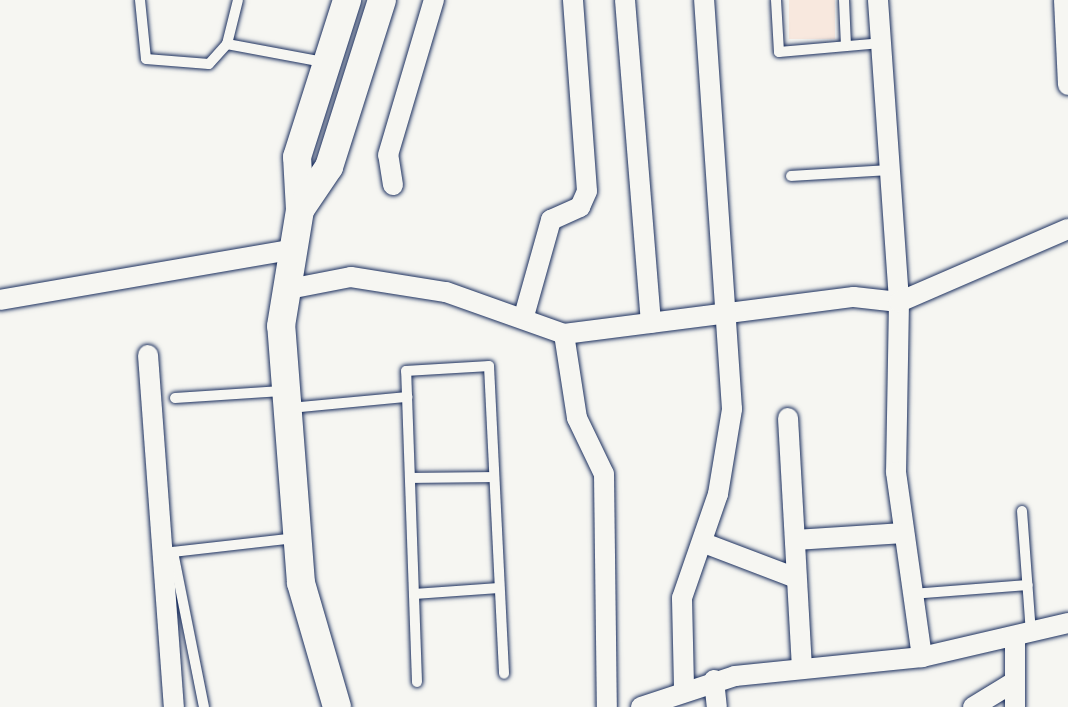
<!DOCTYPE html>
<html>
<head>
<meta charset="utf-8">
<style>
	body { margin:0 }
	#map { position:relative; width:1068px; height:707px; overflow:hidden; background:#f6f6f2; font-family:Dekko,sans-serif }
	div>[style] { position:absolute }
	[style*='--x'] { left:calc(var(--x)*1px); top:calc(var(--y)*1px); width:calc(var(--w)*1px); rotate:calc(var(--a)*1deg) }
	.built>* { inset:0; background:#f8e8de; transform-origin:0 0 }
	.roads { filter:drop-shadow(0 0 2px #1b2f5e) drop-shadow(0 0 2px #1b2f5e) }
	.lane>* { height:10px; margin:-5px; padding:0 5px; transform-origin:5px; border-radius:5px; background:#f6f6f2 }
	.street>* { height:20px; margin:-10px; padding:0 10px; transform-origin:10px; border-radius:10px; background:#f6f6f2 }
	.secondary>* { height:28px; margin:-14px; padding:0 14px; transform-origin:14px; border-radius:14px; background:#f6f6f2 }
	span { translate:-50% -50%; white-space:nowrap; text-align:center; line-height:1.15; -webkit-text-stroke:8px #f6f6f2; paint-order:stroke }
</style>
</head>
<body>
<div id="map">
	<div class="built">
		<i style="left:789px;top:0;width:46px;height:39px"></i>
	</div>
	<div class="roads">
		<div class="lane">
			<i style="--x:140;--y:0;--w:59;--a:84.2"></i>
			<i style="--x:146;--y:59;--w:63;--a:4.5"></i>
			<i style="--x:209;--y:64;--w:27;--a:-48"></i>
			<i style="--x:227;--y:44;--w:45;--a:-76"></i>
			<i style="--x:776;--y:0;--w:52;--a:86.7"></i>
			<i style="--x:779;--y:52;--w:102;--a:-5"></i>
			<i style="--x:844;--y:0;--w:45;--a:87.5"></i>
			<i style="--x:227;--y:44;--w:98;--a:10.6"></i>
			<i style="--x:791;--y:176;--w:98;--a:-3.5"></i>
			<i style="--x:175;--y:398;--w:107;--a:-3.7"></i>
			<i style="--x:290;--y:408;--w:118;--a:-5.4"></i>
			<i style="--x:410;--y:478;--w:84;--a:-0.7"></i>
			<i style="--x:1022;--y:511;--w:122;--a:85.8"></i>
			<i style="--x:414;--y:594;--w:85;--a:-4"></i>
			<i style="--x:913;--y:594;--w:115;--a:-4.5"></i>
			<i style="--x:417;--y:682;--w:311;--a:-92"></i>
			<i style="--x:406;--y:371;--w:83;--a:-3.4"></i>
			<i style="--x:489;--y:366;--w:308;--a:87.2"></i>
			<i style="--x:204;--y:707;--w:158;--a:-101.3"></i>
			<i style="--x:173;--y:552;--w:124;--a:-6.5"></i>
		</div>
		<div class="street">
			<i style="--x:625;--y:0;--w:324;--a:85.4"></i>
			<i style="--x:878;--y:0;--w:303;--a:86"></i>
			<i style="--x:899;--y:302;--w:170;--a:91"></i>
			<i style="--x:896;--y:472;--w:187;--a:82"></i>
			<i style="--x:1064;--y:0;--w:85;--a:87.3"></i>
			<i style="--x:393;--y:185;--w:30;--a:-99"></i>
			<i style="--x:388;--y:155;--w:162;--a:-73.5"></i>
			<i style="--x:284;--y:290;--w:68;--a:-11"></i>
			<i style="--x:351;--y:277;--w:96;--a:9"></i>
			<i style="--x:446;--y:292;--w:125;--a:19.6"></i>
			<i style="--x:564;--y:334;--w:292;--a:-7.3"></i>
			<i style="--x:854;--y:297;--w:45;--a:6.3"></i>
			<i style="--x:899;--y:302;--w:184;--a:-23.4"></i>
			<i style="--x:0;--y:300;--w:292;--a:-9.8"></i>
			<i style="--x:524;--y:316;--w:100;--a:-74.3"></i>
			<i style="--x:551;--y:220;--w:32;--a:-24"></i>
			<i style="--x:580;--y:207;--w:17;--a:-66"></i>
			<i style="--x:587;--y:191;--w:192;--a:-94.2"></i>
			<i style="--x:564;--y:334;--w:85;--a:81.2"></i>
			<i style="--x:577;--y:418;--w:62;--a:64.3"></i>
			<i style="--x:604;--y:474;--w:233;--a:89.3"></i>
			<i style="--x:148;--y:355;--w:353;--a:85.8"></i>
			<i style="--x:788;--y:418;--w:251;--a:86.8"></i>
			<i style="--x:795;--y:540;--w:109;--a:-3.7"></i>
			<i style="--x:704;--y:543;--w:98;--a:20.8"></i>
			<i style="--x:1015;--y:641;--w:66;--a:90"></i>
			<i style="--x:714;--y:680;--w:27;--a:84"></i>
			<i style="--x:684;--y:687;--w:89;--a:-91.3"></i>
			<i style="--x:682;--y:598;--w:110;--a:-70.9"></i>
			<i style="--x:718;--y:494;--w:86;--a:-80.6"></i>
			<i style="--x:732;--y:409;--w:410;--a:-93.9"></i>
			<i style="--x:641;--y:707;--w:99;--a:-18.3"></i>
			<i style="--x:735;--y:676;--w:188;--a:-5.8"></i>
			<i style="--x:922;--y:657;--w:150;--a:-13.1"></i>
			<i style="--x:973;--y:707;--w:48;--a:-31.4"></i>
		</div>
		<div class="secondary">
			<i style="--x:300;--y:210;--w:53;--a:-93.2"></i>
			<i style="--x:297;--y:157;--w:165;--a:-72.3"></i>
			<i style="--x:337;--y:707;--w:129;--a:-106.2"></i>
			<i style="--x:301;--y:583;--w:258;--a:-94.4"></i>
			<i style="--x:281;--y:326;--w:118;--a:-80.7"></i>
			<i style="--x:300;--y:210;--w:52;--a:-56"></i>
			<i style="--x:329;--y:167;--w:175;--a:-72.4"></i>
		</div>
	</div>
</div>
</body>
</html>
